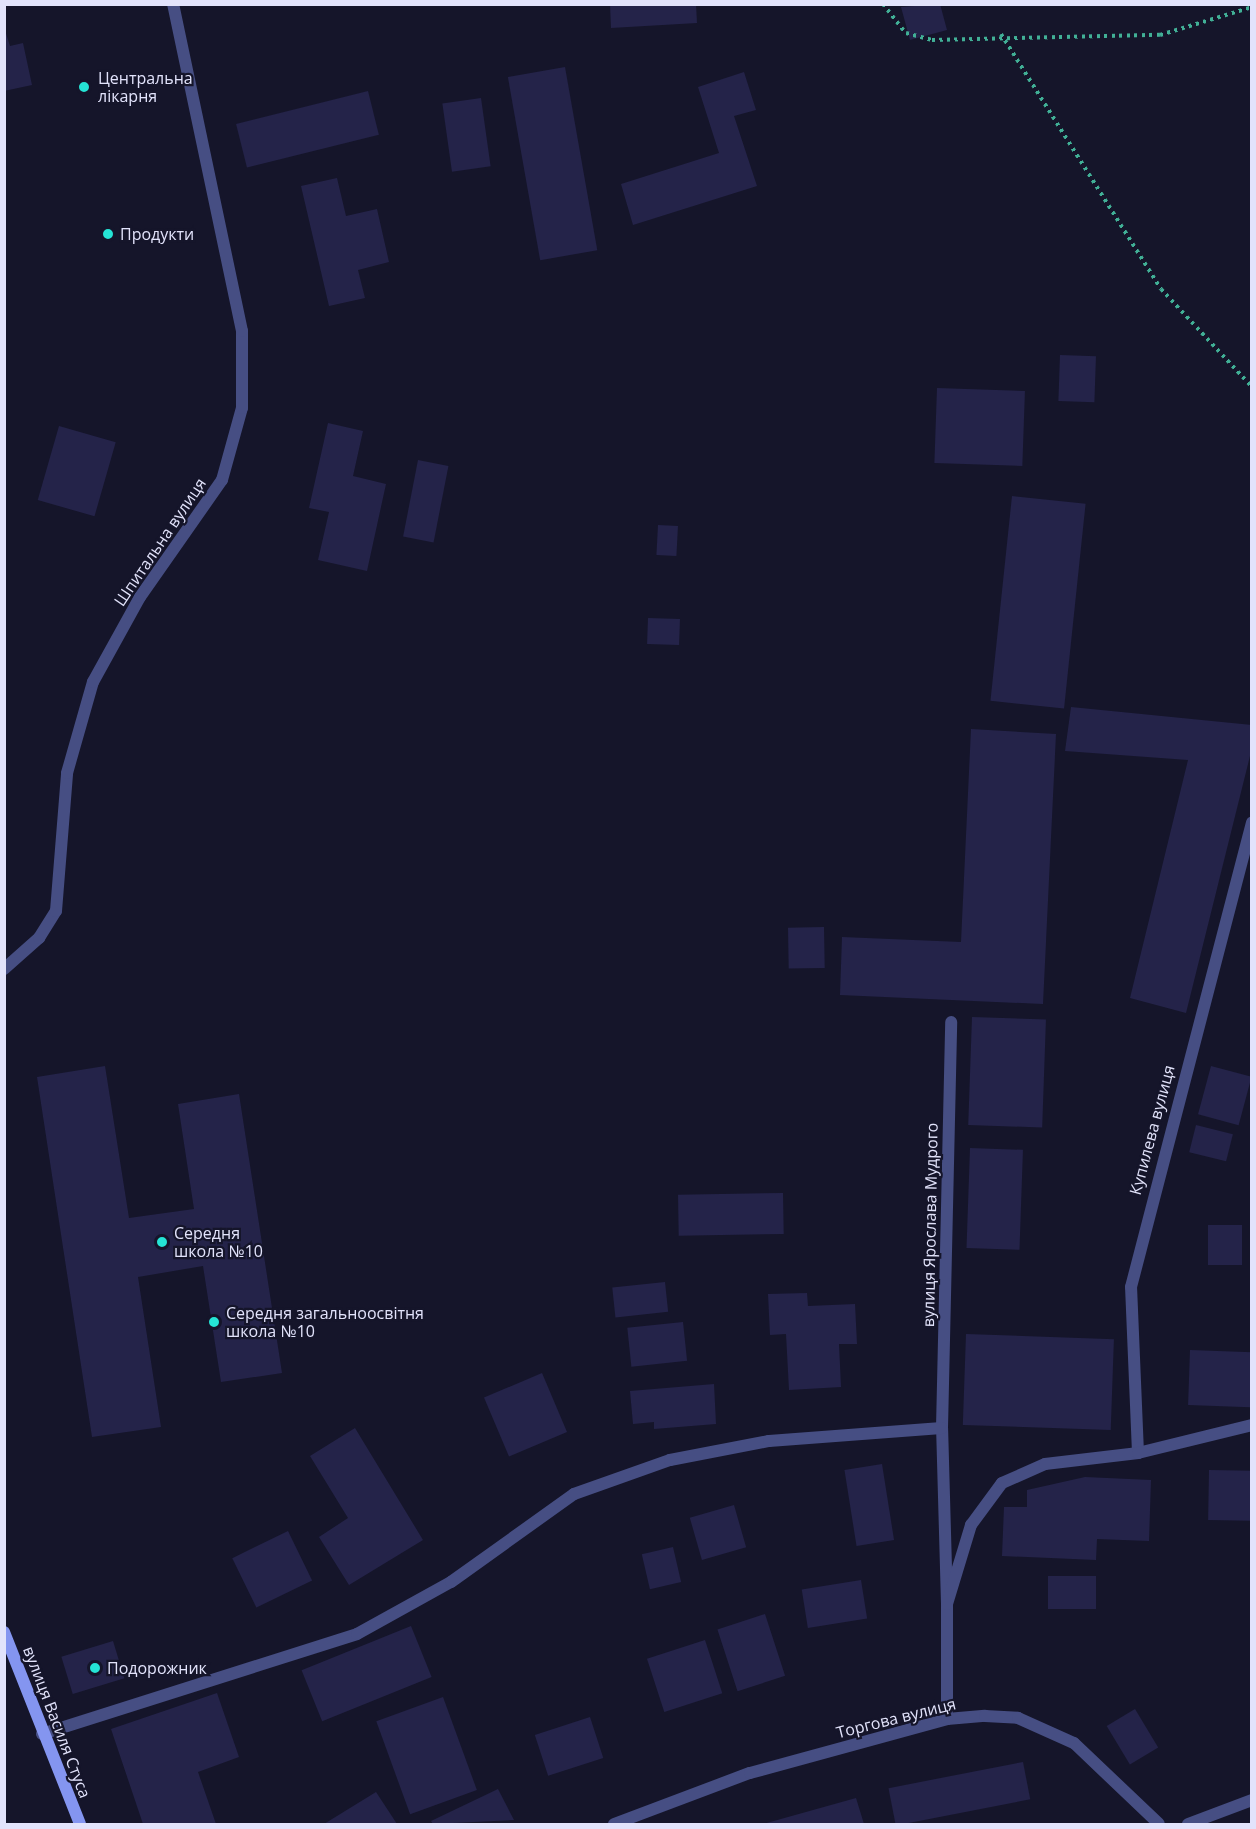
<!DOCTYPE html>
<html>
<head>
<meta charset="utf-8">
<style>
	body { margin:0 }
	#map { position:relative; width:1256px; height:1829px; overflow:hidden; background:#15152a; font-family:"Open Sans",sans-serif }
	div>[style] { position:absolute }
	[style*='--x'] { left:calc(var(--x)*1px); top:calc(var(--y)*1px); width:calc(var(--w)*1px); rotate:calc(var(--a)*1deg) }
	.building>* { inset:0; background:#242349; transform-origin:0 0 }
	.path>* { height:4px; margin-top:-2px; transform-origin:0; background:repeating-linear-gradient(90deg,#41b096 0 3px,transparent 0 7.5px) }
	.street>* { height:12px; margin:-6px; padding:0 6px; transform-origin:6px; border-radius:6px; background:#464e83 }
	.secondary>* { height:12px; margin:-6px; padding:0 6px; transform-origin:6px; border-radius:6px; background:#8495f0 }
	.dots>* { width:16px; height:16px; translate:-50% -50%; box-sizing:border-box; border:3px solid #15152a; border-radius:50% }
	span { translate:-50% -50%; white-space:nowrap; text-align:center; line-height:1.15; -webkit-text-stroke:4.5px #15152a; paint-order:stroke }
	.poi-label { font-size:16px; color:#e2e3fb }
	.left { translate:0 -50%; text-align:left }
	.street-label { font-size:16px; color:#e2e3fb }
	.frame { position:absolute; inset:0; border:6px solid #e2e3fb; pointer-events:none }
</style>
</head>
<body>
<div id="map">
	<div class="building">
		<i style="clip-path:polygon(610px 4px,696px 4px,697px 23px,611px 28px)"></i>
		<i style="clip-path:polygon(940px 4px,947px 30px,910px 40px,901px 7px)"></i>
		<i style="clip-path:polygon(4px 27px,10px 46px,23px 43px,32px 85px,4px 91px)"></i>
		<i style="left:565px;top:67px;width:186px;height:58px;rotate:80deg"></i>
		<i style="clip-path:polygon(744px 72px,756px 110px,734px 116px,757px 186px,633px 225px,621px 184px,719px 153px,698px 87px)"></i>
		<i style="left:368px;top:91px;width:45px;height:136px;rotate:76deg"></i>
		<i style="left:481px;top:98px;width:69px;height:39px;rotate:82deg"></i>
		<i style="clip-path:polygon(337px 178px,346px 216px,377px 209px,389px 262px,358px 270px,365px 298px,329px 306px,301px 186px)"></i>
		<i style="left:1060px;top:355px;width:36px;height:46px;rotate:2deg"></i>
		<i style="left:937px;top:388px;width:88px;height:75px;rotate:2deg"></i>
		<i style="clip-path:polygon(328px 423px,363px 431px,353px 476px,386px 484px,367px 571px,318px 560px,329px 512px,309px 508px)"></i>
		<i style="left:59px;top:426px;width:59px;height:77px;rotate:16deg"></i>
		<i style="left:418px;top:460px;width:31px;height:78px;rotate:11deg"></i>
		<i style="left:1012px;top:496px;width:74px;height:206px;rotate:6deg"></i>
		<i style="left:658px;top:525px;width:20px;height:30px;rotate:3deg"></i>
		<i style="left:648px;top:618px;width:32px;height:26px;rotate:2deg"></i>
		<i style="clip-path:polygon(1071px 707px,1252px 725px,1252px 748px,1186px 1013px,1130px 998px,1188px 760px,1065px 751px)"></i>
		<i style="clip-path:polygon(971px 729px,1056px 734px,1043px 1004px,840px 995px,842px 937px,961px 942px)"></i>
		<i style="left:824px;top:927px;width:41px;height:36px;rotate:89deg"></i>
		<i style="left:972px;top:1017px;width:74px;height:108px;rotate:2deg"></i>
		<i style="clip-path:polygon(105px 1066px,129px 1218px,194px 1209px,178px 1104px,239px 1094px,282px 1373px,221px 1382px,203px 1266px,138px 1277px,161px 1427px,92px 1437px,37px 1077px)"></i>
		<i style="left:1211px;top:1066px;width:42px;height:50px;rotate:15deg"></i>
		<i style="left:1196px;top:1125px;width:38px;height:28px;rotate:14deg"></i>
		<i style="left:970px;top:1148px;width:53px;height:100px;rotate:2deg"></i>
		<i style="left:783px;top:1193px;width:41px;height:105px;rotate:89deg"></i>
		<i style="left:1208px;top:1225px;width:34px;height:40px"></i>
		<i style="left:665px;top:1282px;width:30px;height:53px;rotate:84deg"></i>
		<i style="clip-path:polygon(807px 1293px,808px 1306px,855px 1304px,857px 1344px,839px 1344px,841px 1387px,789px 1390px,786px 1334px,770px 1335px,768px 1294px)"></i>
		<i style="left:683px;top:1322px;width:39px;height:56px;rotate:84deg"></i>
		<i style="left:966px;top:1334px;width:148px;height:91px;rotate:2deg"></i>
		<i style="left:1190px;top:1350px;width:62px;height:55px;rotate:2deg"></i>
		<i style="left:542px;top:1373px;width:64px;height:63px;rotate:67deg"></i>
		<i style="clip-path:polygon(714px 1384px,716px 1424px,654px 1429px,654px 1422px,633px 1424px,630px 1391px)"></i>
		<i style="clip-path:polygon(355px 1428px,423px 1540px,349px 1585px,319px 1537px,348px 1518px,310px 1456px)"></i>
		<i style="left:882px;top:1464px;width:77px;height:38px;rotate:81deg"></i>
		<i style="left:1209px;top:1470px;width:43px;height:50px;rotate:1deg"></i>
		<i style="clip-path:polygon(1085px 1477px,1151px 1480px,1149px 1541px,1097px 1539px,1096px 1560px,1002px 1556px,1004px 1507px,1027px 1507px,1027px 1490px)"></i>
		<i style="left:734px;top:1505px;width:44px;height:46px;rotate:74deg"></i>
		<i style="left:288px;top:1531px;width:55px;height:62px;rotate:64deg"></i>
		<i style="left:673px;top:1547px;width:36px;height:32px;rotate:77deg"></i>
		<i style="left:1048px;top:1576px;width:48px;height:33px"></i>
		<i style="left:861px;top:1580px;width:39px;height:60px;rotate:81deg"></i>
		<i style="left:765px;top:1614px;width:65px;height:50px;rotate:72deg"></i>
		<i style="left:411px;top:1626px;width:55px;height:118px;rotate:68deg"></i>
		<i style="left:705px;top:1640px;width:56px;height:61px;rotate:72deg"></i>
		<i style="left:113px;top:1641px;width:39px;height:54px;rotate:73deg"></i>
		<i style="clip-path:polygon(217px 1693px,239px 1757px,198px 1772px,216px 1824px,143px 1824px,111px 1729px)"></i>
		<i style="left:443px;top:1697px;width:99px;height:71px;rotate:70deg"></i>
		<i style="left:1135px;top:1709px;width:45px;height:33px;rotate:59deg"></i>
		<i style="left:590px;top:1717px;width:43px;height:58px;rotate:72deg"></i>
		<i style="left:1023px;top:1762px;width:38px;height:137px;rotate:79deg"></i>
		<i style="clip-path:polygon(498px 1789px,514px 1820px,433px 1824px,431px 1821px)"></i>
		<i style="clip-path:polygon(376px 1792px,397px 1824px,324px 1824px)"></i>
		<i style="clip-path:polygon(856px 1798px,864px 1824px,763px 1824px)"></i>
	</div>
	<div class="path">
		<i style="--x:883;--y:4;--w:37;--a:52"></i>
		<i style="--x:906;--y:33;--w:27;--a:15"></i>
		<i style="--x:932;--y:40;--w:228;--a:-1.3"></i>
		<i style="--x:1160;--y:35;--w:96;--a:-16.9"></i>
		<i style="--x:1001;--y:34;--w:301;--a:57.9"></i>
		<i style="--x:1161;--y:289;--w:134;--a:47.1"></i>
	</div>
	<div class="street">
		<i style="--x:4;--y:969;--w:47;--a:-41.5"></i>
		<i style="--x:39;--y:938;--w:32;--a:-58"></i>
		<i style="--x:56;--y:911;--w:138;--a:-85.4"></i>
		<i style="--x:67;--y:773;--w:95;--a:-74.1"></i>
		<i style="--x:93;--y:682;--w:97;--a:-61.1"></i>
		<i style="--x:140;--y:597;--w:143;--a:-55"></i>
		<i style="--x:222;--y:480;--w:75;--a:-74.5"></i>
		<i style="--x:242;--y:408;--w:77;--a:-90"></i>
		<i style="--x:242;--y:331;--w:334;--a:-101.9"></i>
		<i style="--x:1138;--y:1453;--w:166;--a:-92.4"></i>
		<i style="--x:1131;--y:1287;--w:480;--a:-75.4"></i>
		<i style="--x:947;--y:1604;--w:176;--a:-91.6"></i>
		<i style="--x:942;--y:1428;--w:406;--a:-88.7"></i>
		<i style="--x:947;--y:1719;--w:115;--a:-90"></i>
		<i style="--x:947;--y:1604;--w:83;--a:-73.1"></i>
		<i style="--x:971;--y:1525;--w:52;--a:-53.6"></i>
		<i style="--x:1002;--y:1483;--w:47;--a:-23.8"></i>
		<i style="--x:1045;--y:1464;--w:94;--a:-6.7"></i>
		<i style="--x:1138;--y:1453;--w:117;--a:-13.8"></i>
		<i style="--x:42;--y:1734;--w:330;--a:-17.6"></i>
		<i style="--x:357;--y:1634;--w:107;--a:-29"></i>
		<i style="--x:451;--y:1582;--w:151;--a:-35.6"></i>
		<i style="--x:574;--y:1494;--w:102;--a:-19.5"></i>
		<i style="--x:670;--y:1460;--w:101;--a:-10.9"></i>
		<i style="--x:769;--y:1441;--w:173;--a:-4.3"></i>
		<i style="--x:614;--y:1824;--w:145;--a:-20.6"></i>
		<i style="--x:750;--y:1773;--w:204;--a:-15.3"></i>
		<i style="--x:947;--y:1719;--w:38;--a:-5"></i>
		<i style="--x:985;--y:1716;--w:33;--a:3"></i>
		<i style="--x:1018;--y:1718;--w:61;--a:24.1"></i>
		<i style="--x:1074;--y:1743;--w:117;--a:43.6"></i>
		<i style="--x:1188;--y:1824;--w:68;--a:-20.6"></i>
	</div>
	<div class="secondary">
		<i style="--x:4;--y:1632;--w:206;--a:68.4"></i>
	</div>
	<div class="dots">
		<i style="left:84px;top:87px;background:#25e4d5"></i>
		<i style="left:108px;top:234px;background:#25e4d5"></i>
		<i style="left:162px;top:1242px;background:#25e4d5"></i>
		<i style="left:214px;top:1322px;background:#25e4d5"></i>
		<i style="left:95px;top:1668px;background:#25e4d5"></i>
	</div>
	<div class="poi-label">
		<span class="left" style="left:98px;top:87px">Центральна<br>лікарня</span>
		<span class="left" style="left:120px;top:234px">Продукти</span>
		<span class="left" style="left:174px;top:1242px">Середня<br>школа №10</span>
		<span class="left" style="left:226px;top:1322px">Середня загальноосвітня<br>школа №10</span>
		<span class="left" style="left:107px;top:1668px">Подорожник</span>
	</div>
	<div class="street-label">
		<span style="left:160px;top:542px;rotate:-56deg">Шпитальна вулиця</span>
		<span style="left:1152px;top:1130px;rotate:-75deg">Купилева вулиця</span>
		<span style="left:930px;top:1225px;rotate:-89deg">вулиця Ярослава Мудрого</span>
		<span style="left:896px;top:1718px;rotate:-14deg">Торгова вулиця</span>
		<span style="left:57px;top:1722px;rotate:69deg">вулиця Василя Стуса</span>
	</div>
	<div class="frame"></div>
</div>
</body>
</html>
